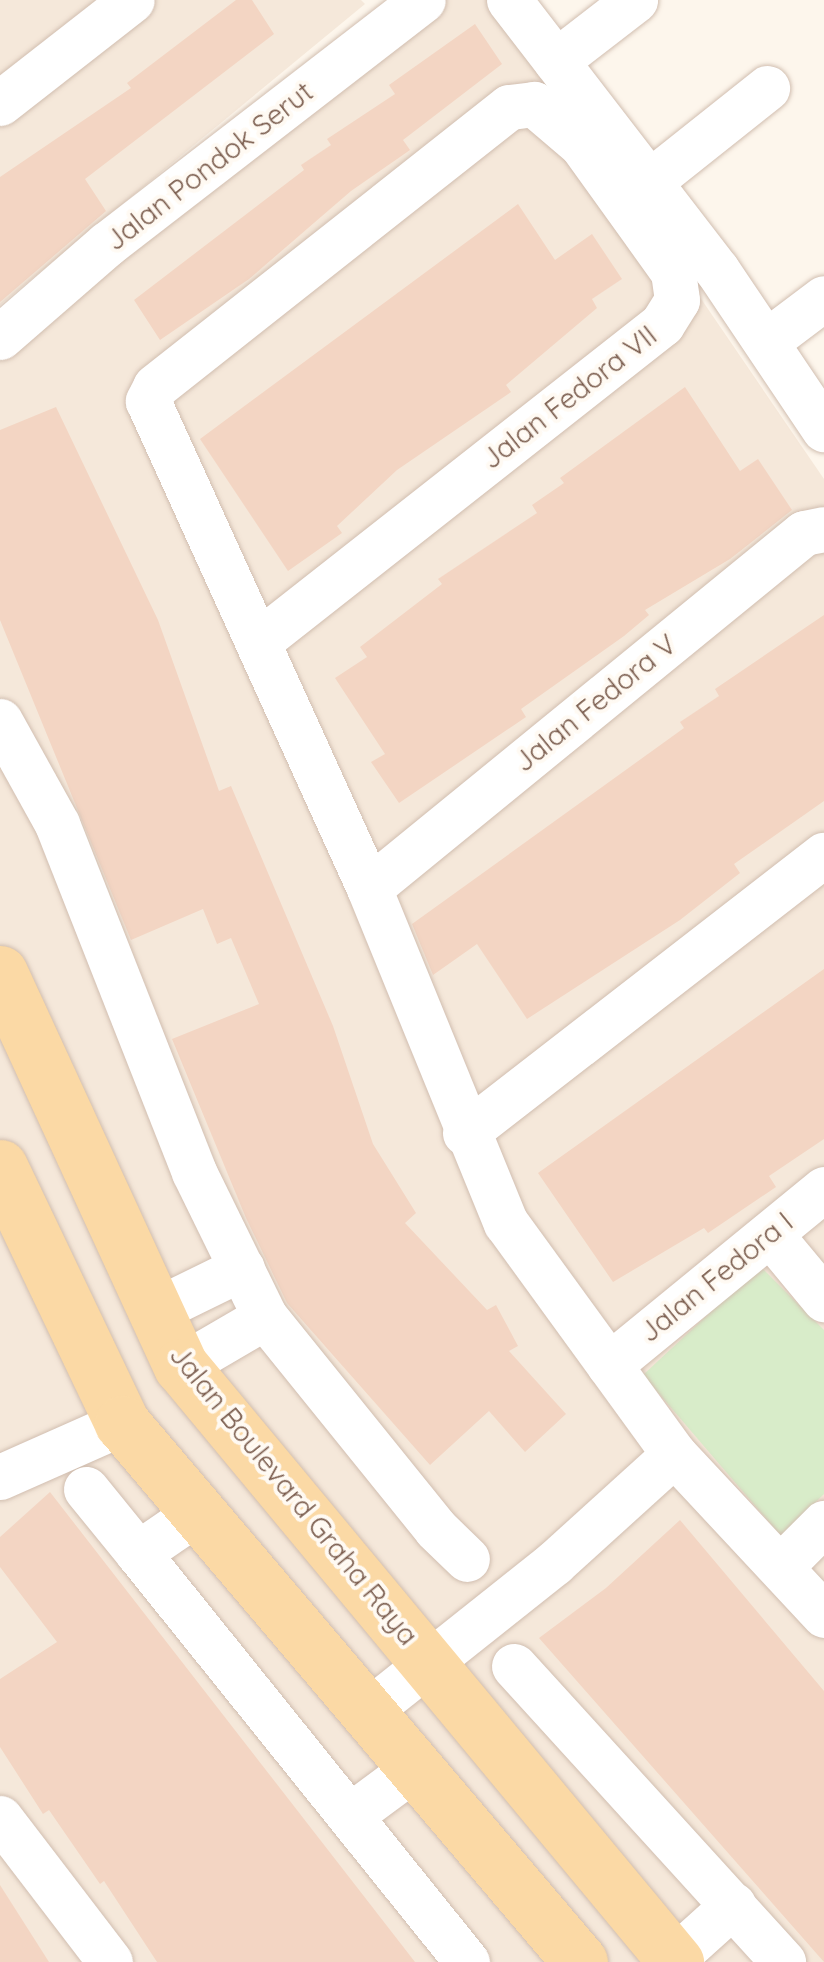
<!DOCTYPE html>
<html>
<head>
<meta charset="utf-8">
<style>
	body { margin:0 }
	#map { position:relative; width:824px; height:1962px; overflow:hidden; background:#fdf6ec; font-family:Quicksand,sans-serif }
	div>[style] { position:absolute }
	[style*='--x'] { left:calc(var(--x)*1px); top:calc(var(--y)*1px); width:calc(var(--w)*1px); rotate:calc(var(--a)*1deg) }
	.residential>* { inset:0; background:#f5e8da }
	.green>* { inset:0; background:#d8ecc9 }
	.building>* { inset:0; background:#f3d5c3 }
	.roads { filter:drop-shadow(0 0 2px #d1beb0) drop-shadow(0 0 2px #d1beb0) }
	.minor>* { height:45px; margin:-22.5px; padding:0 22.5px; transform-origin:22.5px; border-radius:22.5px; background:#fff }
	.major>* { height:55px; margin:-27.5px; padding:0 27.5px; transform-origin:27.5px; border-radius:27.5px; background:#fbd9a5 }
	span { translate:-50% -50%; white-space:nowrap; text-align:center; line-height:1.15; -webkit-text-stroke:8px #fffaf3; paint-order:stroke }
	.street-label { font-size:28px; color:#7a5c4d }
</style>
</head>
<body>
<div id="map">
	<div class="residential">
		<i style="clip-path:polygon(0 0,361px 0,365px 4px,0 305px)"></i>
		<i style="clip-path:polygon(439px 0,497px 0,824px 479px,824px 1962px,0 1962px,0 346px)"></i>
	</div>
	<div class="green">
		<i style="clip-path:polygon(760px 1266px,824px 1330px,824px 1494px,781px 1536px,643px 1375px)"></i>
	</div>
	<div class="building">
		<i style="clip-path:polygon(236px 0,252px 0,274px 34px,85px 179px,106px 211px,0 302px,0 177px,131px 88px,127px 83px)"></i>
		<i style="clip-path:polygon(475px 24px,502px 64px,403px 140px,410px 150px,351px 191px,249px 279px,160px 340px,134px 300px,304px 170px,301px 165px,331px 145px,327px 139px,395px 94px,389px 85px)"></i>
		<i style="clip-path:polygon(518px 204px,555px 260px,592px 234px,622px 279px,592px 299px,597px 308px,506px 385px,511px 392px,397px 470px,337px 526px,342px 533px,288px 571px,200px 439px)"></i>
		<i style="clip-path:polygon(685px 387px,740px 471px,758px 459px,792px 510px,730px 559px,645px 610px,649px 615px,624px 636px,521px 709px,526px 717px,399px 803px,371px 762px,385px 754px,335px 678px,367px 657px,360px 647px,442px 584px,438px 579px,537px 513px,532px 505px,564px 483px,560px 478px)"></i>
		<i style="clip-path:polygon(56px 407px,158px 620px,219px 791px,231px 786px,333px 1026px,373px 1144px,416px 1213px,405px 1223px,487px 1310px,496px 1305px,518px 1346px,509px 1351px,566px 1414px,525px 1452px,489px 1411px,430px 1465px,287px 1303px,246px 1218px,172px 1039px,259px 1004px,231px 938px,217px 944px,203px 909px,131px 940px,0 620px,0 430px)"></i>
		<i style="clip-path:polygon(824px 615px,824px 801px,734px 864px,740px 873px,680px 920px,527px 1019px,477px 944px,433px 975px,412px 924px,684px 728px,680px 722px,719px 696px,715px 689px)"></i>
		<i style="clip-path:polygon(824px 969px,824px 1139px,769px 1176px,776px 1187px,708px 1233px,704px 1228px,613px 1282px,538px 1173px)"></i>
		<i style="clip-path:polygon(50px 1492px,415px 1962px,157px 1962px,104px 1881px,100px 1884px,49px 1810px,43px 1814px,0 1747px,0 1679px,57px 1642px,0 1567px,0 1537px)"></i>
		<i style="clip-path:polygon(680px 1520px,824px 1691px,824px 1962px,539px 1638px,606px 1588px)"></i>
		<i style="clip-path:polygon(0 1885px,49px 1962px,0 1962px)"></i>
	</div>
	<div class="roads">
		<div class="minor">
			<i style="--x:509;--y:0;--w:341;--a:52.4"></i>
			<i style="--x:717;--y:270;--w:192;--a:56.1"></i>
			<i style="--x:556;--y:61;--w:100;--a:-37.7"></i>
			<i style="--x:0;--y:103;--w:167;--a:-38"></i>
			<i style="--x:649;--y:182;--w:151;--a:-38.5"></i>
			<i style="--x:0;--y:337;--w:142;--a:-41"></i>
			<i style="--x:107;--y:244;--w:399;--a:-37.7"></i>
			<i style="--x:767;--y:341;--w:71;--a:-37"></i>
			<i style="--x:259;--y:641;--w:513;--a:-38.19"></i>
			<i style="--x:662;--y:324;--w:28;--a:-58"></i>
			<i style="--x:677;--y:300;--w:28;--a:-98"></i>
			<i style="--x:673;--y:272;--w:158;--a:-125.7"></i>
			<i style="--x:581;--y:144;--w:62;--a:-139.6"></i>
			<i style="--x:534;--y:104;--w:25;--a:173"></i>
			<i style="--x:509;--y:107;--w:451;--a:141.7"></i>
			<i style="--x:155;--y:387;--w:16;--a:117"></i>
			<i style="--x:148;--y:401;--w:535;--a:65.59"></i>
			<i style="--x:369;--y:888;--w:362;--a:67.8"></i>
			<i style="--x:506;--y:1223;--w:286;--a:54"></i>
			<i style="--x:674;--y:1454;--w:220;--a:47"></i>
			<i style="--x:0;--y:721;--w:118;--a:61"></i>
			<i style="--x:57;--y:824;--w:374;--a:68.5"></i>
			<i style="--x:194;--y:1172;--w:161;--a:63.9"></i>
			<i style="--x:265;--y:1317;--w:272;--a:51.1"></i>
			<i style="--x:436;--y:1529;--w:43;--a:44.1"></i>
			<i style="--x:369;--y:888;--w:561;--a:-39.22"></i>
			<i style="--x:804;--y:533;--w:20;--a:-11"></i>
			<i style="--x:465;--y:1133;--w:454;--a:-37.8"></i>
			<i style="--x:770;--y:1234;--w:85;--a:50.3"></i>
			<i style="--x:152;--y:1312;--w:100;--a:-26.1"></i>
			<i style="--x:609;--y:1365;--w:278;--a:-39.3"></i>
			<i style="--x:181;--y:1366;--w:97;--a:-30.3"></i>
			<i style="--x:0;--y:1477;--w:133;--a:-23.9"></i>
			<i style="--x:86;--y:1489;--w:82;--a:50.9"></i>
			<i style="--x:195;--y:1514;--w:69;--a:145.6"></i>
			<i style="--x:138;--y:1553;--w:525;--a:51.19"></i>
			<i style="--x:781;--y:1566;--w:61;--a:-45"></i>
			<i style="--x:514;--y:1666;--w:400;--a:47.7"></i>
			<i style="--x:368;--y:1711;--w:238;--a:-38.5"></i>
			<i style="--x:554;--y:1563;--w:162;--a:-42.2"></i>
			<i style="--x:352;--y:1814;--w:77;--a:-36.6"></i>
			<i style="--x:0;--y:1818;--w:181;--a:52.6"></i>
			<i style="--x:673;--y:1959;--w:81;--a:-42"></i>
		</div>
		<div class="major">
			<i style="--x:0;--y:973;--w:433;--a:65.3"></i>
			<i style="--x:181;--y:1366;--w:775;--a:50.29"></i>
			<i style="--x:0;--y:1167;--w:284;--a:64.5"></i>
			<i style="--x:122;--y:1423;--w:707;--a:49.64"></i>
		</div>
	</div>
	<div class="street-label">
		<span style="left:209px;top:166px;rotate:-38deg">Jalan Pondok Serut</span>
		<span style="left:569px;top:397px;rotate:-38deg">Jalan Fedora VII</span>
		<span style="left:595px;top:703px;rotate:-39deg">Jalan Fedora V</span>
		<span style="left:716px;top:1277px;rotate:-39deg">Jalan Fedora I</span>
		<span style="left:294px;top:1495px;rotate:51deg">Jalan Boulevard Graha Raya</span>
	</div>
</div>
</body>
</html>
